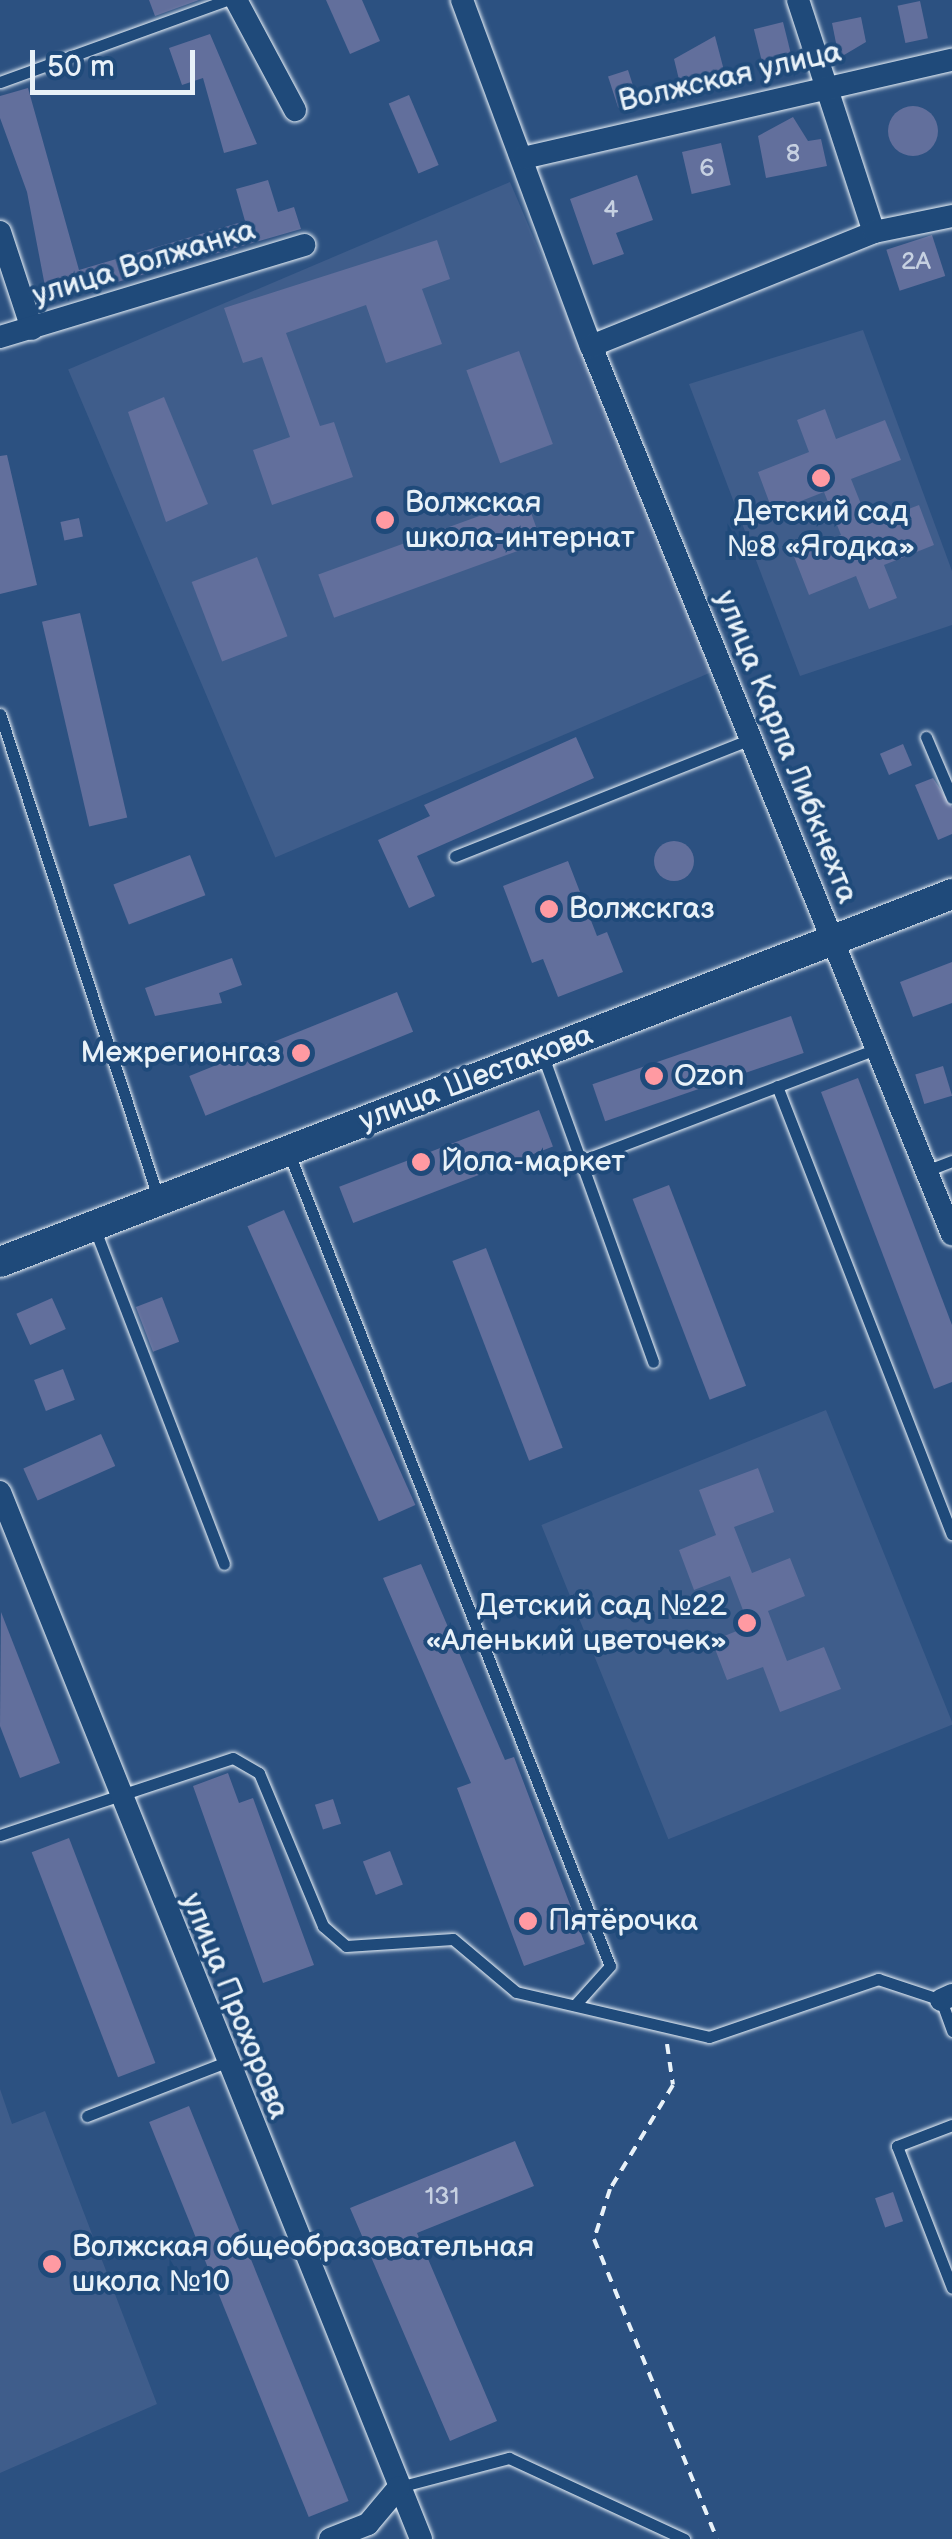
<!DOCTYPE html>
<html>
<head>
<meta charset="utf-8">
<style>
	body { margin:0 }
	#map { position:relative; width:952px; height:2539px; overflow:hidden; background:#2c5181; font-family:"Balsamiq Sans",sans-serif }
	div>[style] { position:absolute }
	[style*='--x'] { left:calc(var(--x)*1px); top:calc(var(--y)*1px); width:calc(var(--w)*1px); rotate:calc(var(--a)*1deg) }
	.built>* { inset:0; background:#3f5d8b; transform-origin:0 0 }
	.building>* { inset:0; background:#626f9c; transform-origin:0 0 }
	.round { border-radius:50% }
	.path>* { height:4px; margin-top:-2px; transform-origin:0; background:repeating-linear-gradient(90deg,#e8f1f8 0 10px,transparent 0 18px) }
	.roads { filter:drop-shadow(0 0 2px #e8f1f8) drop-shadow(0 0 2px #e8f1f8) }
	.lane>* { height:11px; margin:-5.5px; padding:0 5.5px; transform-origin:5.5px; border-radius:5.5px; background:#1f4a7a }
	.street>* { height:22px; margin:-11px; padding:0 11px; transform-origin:11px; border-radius:11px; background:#1f4a7a }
	.secondary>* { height:30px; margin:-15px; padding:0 15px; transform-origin:15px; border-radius:15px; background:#1f4a7a }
	.dots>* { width:28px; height:28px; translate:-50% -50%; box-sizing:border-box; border:5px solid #1f4a7a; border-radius:50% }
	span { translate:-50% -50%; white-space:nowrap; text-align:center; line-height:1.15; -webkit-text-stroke:8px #1f4a7a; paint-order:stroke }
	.number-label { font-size:25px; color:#c6d0e1 }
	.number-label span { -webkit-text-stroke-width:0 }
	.street-label { font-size:30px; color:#e8f1f8 }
	.poi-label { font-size:30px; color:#e8f1f8 }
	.left { translate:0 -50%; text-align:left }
	.right { translate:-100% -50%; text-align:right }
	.scale { position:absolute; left:30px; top:50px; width:165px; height:45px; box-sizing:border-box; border:5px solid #e8f1f8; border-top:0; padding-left:12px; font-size:30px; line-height:35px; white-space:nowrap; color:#e8f1f8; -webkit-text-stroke:8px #1f4a7a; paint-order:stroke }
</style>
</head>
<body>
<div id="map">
	<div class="built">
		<i style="left:510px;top:182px;width:530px;height:480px;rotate:67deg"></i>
		<i style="clip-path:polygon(863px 330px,952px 571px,952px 625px,800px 676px,689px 384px)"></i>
		<i style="left:826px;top:1410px;width:339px;height:307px;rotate:68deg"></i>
		<i style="clip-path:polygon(0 2089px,12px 2124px,45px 2111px,157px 2404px,0 2473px)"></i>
	</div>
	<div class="building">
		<i style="clip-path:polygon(149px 0,199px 0,155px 16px)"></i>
		<i style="clip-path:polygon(326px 0,362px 0,380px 41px,350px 54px)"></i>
		<i style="left:920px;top:1px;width:38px;height:23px;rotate:78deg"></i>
		<i style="clip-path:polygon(861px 17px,866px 42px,839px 58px,832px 23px)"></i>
		<i style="left:783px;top:22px;width:46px;height:30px;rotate:76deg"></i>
		<i style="clip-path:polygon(210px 34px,257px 144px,224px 153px,203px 78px,182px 85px,169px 48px)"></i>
		<i style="clip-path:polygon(715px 36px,728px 86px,682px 92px,674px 59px)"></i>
		<i style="left:628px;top:70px;width:33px;height:21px;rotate:72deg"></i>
		<i style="clip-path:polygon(28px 88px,79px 270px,245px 221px,236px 189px,268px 180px,278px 212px,294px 207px,301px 229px,48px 302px,27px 192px,0 118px,0 96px)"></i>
		<i style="left:409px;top:95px;width:76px;height:22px;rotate:67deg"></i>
		<i class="round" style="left:888px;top:106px;width:50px;height:50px"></i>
		<i style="clip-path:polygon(793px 117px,808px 141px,821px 139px,827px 166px,766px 178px,758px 136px)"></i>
		<i style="left:721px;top:143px;width:43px;height:40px;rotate:77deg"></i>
		<i style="clip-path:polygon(637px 175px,653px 220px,616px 233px,624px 254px,593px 265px,570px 199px)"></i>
		<i style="left:932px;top:235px;width:43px;height:48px;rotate:72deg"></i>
		<i style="clip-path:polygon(437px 240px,450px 279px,422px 289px,442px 344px,386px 363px,366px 305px,286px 333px,320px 426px,334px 422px,353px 477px,272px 505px,253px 450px,290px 437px,262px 357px,243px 363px,224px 308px)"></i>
		<i style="left:519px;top:351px;width:99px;height:56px;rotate:70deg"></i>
		<i style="clip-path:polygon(164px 397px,208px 504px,166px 522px,128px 412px)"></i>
		<i style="clip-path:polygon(825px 409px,836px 439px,885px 420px,901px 460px,851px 479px,869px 524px,919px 505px,934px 545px,884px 565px,897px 598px,869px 609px,856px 576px,809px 595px,793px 554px,841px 535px,824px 492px,773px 512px,758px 472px,809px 452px,797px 420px)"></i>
		<i style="clip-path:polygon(7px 455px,37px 585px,0 594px,0 456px)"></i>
		<i style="left:526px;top:499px;width:46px;height:221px;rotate:70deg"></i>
		<i style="left:79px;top:518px;width:19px;height:19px;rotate:78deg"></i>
		<i style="left:257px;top:557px;width:85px;height:70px;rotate:69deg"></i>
		<i style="left:80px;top:613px;width:210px;height:39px;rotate:77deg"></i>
		<i style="clip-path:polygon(576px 737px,594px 778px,417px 856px,435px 896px,409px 908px,378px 840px,430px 816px,424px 805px)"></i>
		<i style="left:903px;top:744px;width:23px;height:25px;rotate:67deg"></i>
		<i style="clip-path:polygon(933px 778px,952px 807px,952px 834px,938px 840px,915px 785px)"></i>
		<i class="round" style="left:654px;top:841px;width:40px;height:40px"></i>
		<i style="left:190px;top:855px;width:43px;height:82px;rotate:69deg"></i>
		<i style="clip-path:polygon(568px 861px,597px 936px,607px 932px,623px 972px,558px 997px,543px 959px,532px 963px,503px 886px)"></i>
		<i style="clip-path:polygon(232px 958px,242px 985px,219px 993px,222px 1003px,155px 1016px,145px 988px)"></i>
		<i style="clip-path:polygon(952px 962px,952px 1003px,913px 1017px,900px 982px)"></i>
		<i style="left:397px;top:992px;width:43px;height:224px;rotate:68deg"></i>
		<i style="left:791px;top:1016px;width:39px;height:210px;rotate:71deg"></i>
		<i style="left:943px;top:1066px;width:31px;height:29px;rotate:73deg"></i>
		<i style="clip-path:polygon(858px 1078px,952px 1325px,952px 1382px,934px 1389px,821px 1092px)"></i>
		<i style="left:539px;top:1110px;width:39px;height:214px;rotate:69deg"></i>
		<i style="left:669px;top:1185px;width:215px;height:39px;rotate:69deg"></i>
		<i style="left:284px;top:1210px;width:323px;height:40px;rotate:66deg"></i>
		<i style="left:486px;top:1248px;width:214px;height:36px;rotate:69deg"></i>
		<i style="left:162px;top:1297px;width:48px;height:28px;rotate:69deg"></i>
		<i style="left:52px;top:1298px;width:34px;height:39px;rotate:66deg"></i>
		<i style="left:63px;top:1369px;width:33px;height:31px;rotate:69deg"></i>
		<i style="left:101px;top:1434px;width:35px;height:85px;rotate:66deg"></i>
		<i style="clip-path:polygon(758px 1468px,774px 1512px,734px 1527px,752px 1573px,790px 1558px,805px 1596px,768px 1611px,787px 1661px,824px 1647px,841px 1689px,780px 1712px,763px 1667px,727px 1680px,712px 1641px,749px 1626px,730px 1576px,694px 1590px,679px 1550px,716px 1535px,699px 1490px)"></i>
		<i style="clip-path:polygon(421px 1564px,505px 1760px,514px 1757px,585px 1944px,524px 1966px,457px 1788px,471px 1783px,383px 1578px)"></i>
		<i style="clip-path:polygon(1px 1612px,60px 1763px,20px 1778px,0 1726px)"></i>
		<i style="clip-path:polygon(228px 1773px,239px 1803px,253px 1798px,314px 1965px,263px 1983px,193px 1786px)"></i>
		<i style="left:333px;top:1799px;width:26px;height:19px;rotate:72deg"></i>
		<i style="left:69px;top:1838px;width:241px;height:40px;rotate:69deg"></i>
		<i style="left:390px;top:1851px;width:36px;height:29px;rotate:69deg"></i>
		<i style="left:189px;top:2106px;width:426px;height:43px;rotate:68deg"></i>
		<i style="clip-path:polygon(515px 2141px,534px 2186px,417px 2233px,497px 2421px,450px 2441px,350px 2208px)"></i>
		<i style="left:893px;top:2192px;width:31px;height:19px;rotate:71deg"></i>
	</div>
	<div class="path">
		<i style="--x:667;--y:2044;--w:41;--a:81.7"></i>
		<i style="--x:673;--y:2085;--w:122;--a:121.2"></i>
		<i style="--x:610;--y:2189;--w:52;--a:107.7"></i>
		<i style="--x:594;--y:2239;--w:324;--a:67.7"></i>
	</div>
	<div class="roads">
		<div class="lane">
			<i style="--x:0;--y:82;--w:240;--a:-19.9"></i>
			<i style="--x:0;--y:714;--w:508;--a:71.89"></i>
			<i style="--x:926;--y:737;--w:66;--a:66.9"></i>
			<i style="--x:455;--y:856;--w:317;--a:-21.6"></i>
			<i style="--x:543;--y:1056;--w:325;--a:70.2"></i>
			<i style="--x:777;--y:1086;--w:481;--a:68.7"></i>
			<i style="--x:288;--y:1151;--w:876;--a:68.44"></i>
			<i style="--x:610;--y:1966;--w:52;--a:131.9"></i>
			<i style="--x:581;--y:1161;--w:316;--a:-20.8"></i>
			<i style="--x:926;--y:1171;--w:28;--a:-21"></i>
			<i style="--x:94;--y:1227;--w:361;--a:68.9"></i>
			<i style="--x:0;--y:1835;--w:245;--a:-18.3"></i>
			<i style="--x:233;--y:1758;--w:30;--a:30"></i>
			<i style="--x:259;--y:1773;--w:166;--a:67.3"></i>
			<i style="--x:323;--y:1926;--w:30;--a:41"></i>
			<i style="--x:346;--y:1946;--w:107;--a:-3.7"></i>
			<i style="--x:453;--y:1939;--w:82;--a:40.1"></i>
			<i style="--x:516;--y:1992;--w:198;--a:13.1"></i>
			<i style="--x:709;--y:2037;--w:179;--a:-18.9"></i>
			<i style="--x:878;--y:1979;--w:66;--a:18.4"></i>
			<i style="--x:941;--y:2000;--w:33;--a:70"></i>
			<i style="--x:87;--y:2116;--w:149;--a:-21.2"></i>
			<i style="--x:952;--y:2125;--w:59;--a:159.1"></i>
			<i style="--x:897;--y:2146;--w:152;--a:68.8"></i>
			<i style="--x:399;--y:2487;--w:114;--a:-14.8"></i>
			<i style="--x:509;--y:2458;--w:193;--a:24.8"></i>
		</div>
		<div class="street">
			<i style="--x:236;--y:0;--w:125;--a:61.8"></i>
			<i style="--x:462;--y:0;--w:369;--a:69.6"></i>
			<i style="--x:591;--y:346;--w:959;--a:67.88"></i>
			<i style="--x:798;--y:0;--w:244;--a:71.9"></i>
			<i style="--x:523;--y:158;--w:440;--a:-12.9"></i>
			<i style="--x:0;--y:232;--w:102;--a:71.7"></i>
			<i style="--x:0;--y:337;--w:318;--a:-16.8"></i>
			<i style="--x:591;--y:346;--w:305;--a:-21.9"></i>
			<i style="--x:874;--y:232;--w:80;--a:-11.6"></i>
			<i style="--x:0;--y:1492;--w:1128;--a:68.09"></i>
			<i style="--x:941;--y:2000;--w:12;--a:-24"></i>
			<i style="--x:330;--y:2539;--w:41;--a:-21.5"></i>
			<i style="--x:368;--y:2524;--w:48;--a:-50"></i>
		</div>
		<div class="secondary">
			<i style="--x:0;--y:1262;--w:1021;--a:-21.13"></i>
		</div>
	</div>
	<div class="dots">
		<i style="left:821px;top:478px;background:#ff9aa2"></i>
		<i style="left:385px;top:520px;background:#ff9aa2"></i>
		<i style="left:549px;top:909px;background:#ff9aa2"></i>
		<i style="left:301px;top:1053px;background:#ff9aa2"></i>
		<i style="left:654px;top:1076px;background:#ff9aa2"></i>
		<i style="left:421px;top:1162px;background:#ff9aa2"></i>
		<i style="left:747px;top:1623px;background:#ff9aa2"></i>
		<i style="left:528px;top:1921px;background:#ff9aa2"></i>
		<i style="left:52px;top:2264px;background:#ff9aa2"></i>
	</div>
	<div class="number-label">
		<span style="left:793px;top:154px">8</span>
		<span style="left:707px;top:169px">6</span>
		<span style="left:611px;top:210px">4</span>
		<span style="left:916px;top:262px">2А</span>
		<span style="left:442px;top:2197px">131</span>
	</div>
	<div class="street-label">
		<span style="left:730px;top:77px;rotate:-13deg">Волжская улица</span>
		<span style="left:144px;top:263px;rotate:-17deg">улица Волжанка</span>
		<span style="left:786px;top:747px;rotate:68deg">улица Карла Либкнехта</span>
		<span style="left:476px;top:1078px;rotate:-21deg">улица Шестакова</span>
		<span style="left:235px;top:2006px;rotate:68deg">улица Прохорова</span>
	</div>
	<div class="poi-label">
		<span class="left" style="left:405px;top:520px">Волжская<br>школа-интернат</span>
		<span style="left:821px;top:529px">Детский сад<br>№8 «Ягодка»</span>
		<span class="left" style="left:569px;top:909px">Волжскгаз</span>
		<span class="right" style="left:281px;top:1053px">Межрегионгаз</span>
		<span class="left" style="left:674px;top:1076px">Ozon</span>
		<span class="left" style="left:441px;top:1162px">Йола-маркет</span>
		<span class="right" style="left:727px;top:1623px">Детский сад №22<br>«Аленький цветочек»</span>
		<span class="left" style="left:548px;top:1921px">Пятёрочка</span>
		<span class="left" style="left:72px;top:2264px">Волжская общеобразовательная<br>школа №10</span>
	</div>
	<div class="scale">50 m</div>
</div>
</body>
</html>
